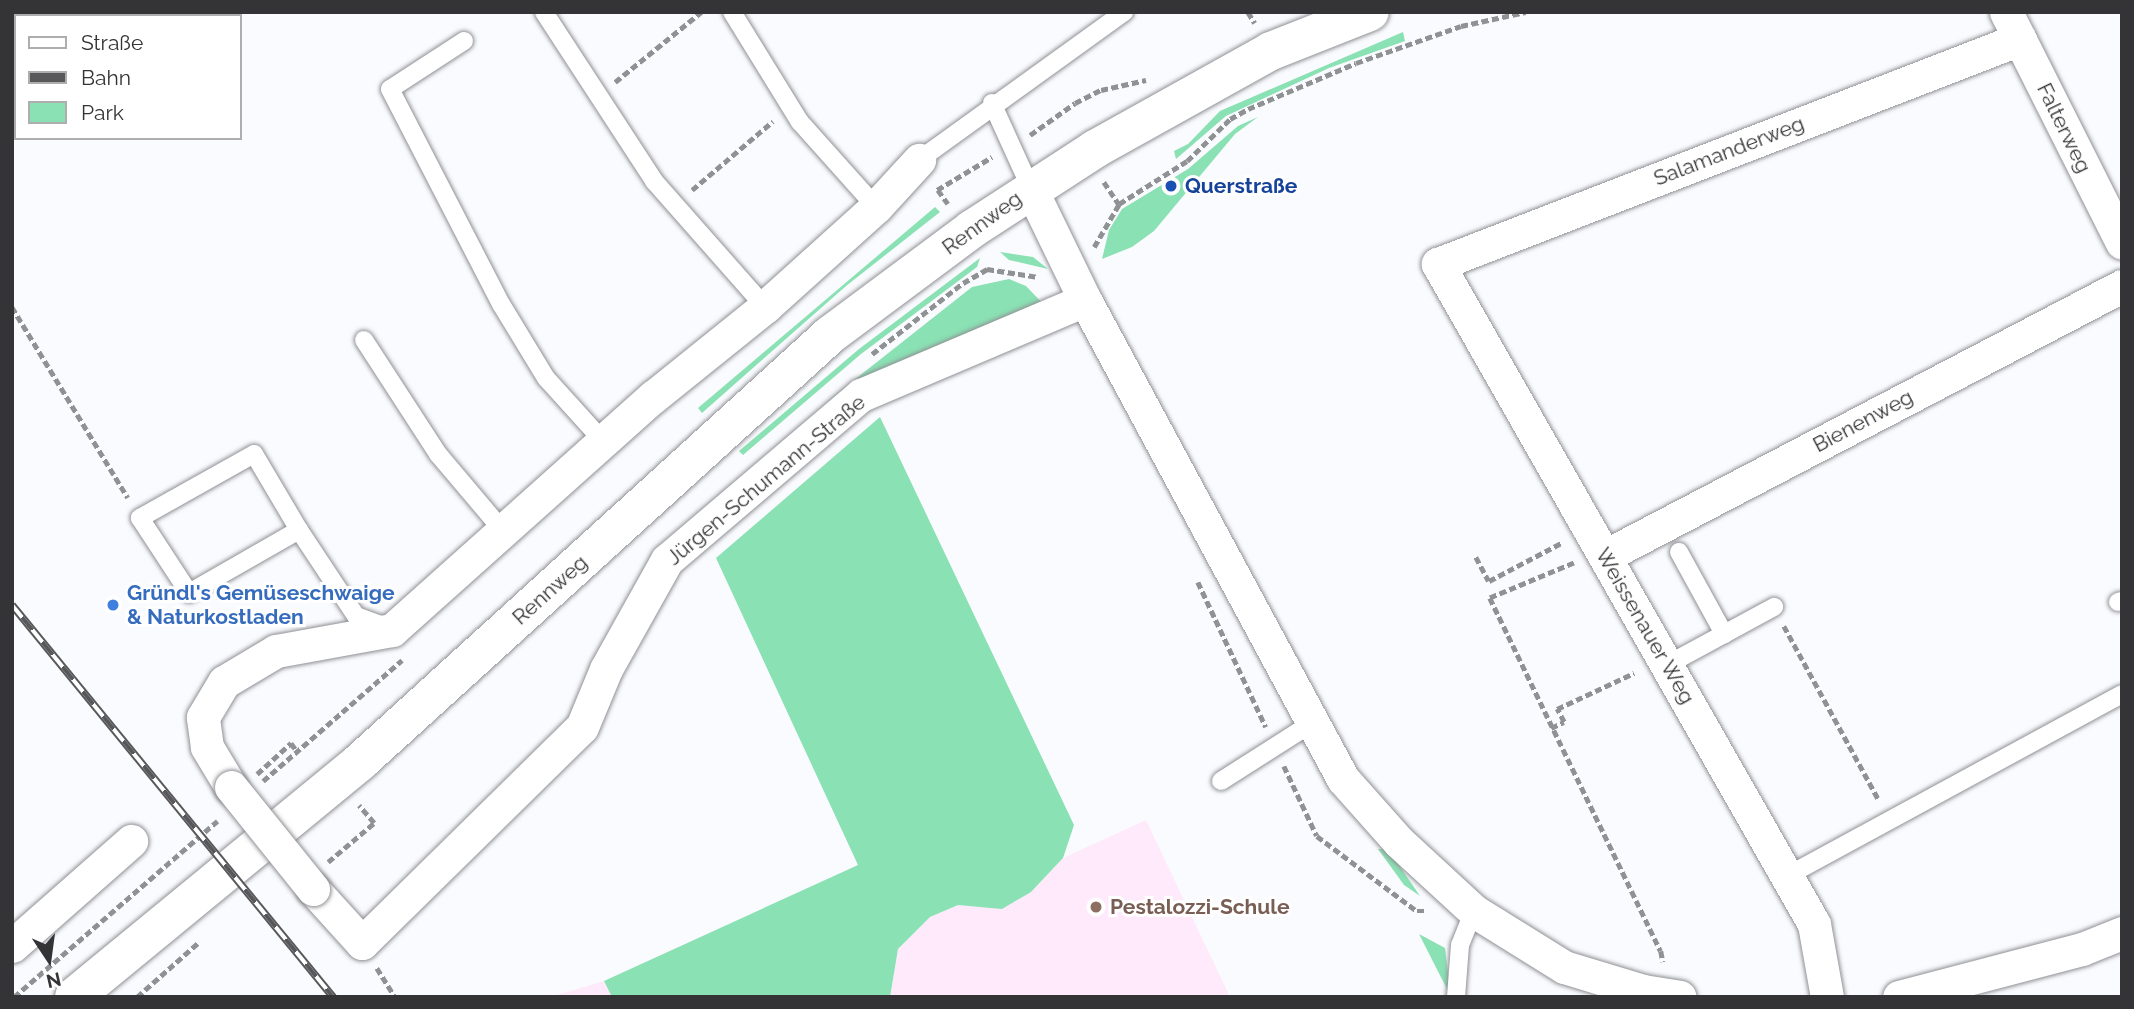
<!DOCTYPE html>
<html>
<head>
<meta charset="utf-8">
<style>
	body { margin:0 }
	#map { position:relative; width:2134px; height:1009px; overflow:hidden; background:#fafbfe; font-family:Raleway,sans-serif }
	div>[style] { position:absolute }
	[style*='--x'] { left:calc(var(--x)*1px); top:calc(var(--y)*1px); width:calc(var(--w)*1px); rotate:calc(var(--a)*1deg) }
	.education>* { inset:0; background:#feeafb }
	.green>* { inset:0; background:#8ae1b3 }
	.path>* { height:4.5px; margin-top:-2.25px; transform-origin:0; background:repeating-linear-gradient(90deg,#909193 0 7px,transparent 0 10.5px) }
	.roads { filter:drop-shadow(0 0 2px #8f9095) drop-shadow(0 0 2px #8f9095) }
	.service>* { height:18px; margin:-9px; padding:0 9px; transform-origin:9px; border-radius:9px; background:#fff }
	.minor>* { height:33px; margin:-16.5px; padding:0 16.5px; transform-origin:16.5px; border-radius:16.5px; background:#fff }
	.secondary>* { height:38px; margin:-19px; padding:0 19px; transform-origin:19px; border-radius:19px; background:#fff }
	.rail>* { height:8px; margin-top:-4px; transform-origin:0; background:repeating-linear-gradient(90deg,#fff 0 16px,#58585a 0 32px); box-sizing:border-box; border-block:2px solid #58585a }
	.bridges { filter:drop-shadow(0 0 2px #8f9095) drop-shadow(0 0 2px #8f9095) }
	.minor-bridge>* { height:33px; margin:-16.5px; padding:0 16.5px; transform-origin:16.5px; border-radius:16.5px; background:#fff }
	.dots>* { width:19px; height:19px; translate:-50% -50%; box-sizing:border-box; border:4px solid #fff; border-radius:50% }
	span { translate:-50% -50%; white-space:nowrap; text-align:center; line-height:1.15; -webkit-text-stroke:6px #fff; paint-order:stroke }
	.street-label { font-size:21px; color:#343436 }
	.transit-label { font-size:21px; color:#164399; font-weight:700 }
	.left { translate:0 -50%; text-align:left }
	.shop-label { font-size:21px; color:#366cbe; font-weight:700 }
	.education-label { font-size:21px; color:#785e54; font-weight:700 }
	.frame { position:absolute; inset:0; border:14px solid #343436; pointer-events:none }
	.legend { position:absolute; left:14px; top:14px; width:228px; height:126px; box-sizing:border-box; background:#fff; border:2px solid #aeaeaf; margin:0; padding:9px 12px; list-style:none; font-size:21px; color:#343436 }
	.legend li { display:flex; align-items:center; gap:14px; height:35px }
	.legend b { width:35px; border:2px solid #aeaeaf }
	.north { position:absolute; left:14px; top:925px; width:70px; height:70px; -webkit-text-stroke:5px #fff; paint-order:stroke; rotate:167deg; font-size:19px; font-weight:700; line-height:28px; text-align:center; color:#343436 }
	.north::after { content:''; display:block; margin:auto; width:24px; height:32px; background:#343436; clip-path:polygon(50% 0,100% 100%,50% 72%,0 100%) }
</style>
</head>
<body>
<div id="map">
	<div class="education">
		<i style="clip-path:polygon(1146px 820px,1230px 997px,890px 997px,898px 949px,930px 917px,958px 905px,1002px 908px,1031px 892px,1063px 858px)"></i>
		<i style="clip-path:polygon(604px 981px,612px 997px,550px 997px)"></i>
	</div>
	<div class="green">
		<i style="clip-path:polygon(1403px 32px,1405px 41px,1329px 68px,1226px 116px,1176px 159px,1174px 151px,1188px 144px,1220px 111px)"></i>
		<i style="clip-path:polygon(1258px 117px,1235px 134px,1154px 231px,1132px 247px,1102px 259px,1109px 230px,1122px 209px,1188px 169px,1238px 126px)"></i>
		<i style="clip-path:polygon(935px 207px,940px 212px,846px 286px,702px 413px,698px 408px)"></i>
		<i style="clip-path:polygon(1000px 252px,1033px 257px,1048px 269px,1009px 260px)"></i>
		<i style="clip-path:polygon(980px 258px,977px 267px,861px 354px,743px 455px,739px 451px,859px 349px)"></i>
		<i style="clip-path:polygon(1009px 279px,1026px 286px,1049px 310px,884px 376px,683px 528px,839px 392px,972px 287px)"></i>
		<i style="clip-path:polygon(880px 417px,1074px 825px,1063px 858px,1031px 892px,1002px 909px,958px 905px,930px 917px,898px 949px,890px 997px,612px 997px,604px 981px,858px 865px,716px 558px)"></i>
		<i style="clip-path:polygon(1378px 849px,1388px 849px,1420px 896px,1404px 885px)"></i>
		<i style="clip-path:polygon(1419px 934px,1445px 948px,1451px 997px)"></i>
	</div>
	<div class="path">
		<i style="--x:1248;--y:12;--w:13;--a:58"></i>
		<i style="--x:615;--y:82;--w:111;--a:-39.1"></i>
		<i style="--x:1030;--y:135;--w:55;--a:-35.4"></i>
		<i style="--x:1075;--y:103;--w:29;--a:-27"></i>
		<i style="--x:1101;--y:90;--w:46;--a:-12.5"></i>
		<i style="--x:1104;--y:182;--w:27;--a:56"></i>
		<i style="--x:692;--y:190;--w:106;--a:-40.4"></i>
		<i style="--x:937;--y:190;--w:64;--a:-31"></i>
		<i style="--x:938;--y:190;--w:17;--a:54"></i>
		<i style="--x:1094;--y:247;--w:50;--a:-59.8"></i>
		<i style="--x:1119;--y:204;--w:80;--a:-32.3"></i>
		<i style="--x:1187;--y:161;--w:60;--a:-44.3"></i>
		<i style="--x:1230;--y:119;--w:21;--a:-29"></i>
		<i style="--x:1248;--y:109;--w:117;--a:-23.1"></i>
		<i style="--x:1356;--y:63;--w:111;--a:-19.4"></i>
		<i style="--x:1461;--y:26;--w:66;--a:-12.2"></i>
		<i style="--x:12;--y:307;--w:223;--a:58.7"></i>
		<i style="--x:872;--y:354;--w:115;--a:-38"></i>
		<i style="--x:963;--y:283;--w:28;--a:-30"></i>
		<i style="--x:987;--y:269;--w:52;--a:8.9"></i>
		<i style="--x:1476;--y:557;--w:27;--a:62"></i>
		<i style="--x:1489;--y:581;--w:81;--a:-27.8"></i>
		<i style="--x:1574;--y:563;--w:91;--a:157.4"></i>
		<i style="--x:1490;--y:598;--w:392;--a:64.2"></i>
		<i style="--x:1661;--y:951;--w:11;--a:80"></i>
		<i style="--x:1198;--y:582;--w:160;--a:64.9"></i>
		<i style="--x:1784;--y:626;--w:198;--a:61.4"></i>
		<i style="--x:1551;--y:728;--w:14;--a:-25"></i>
		<i style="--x:1564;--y:722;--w:15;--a:-118"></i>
		<i style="--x:1557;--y:709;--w:85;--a:-25.1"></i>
		<i style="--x:1284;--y:766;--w:77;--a:64.8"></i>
		<i style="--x:1317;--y:836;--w:125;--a:36.9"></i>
		<i style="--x:1417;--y:911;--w:9;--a:0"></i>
		<i style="--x:257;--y:774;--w:46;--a:-42.4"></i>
		<i style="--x:291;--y:743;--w:10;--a:53"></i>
		<i style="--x:263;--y:781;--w:184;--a:-41"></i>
		<i style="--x:328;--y:862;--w:60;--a:-40.3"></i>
		<i style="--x:374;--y:823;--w:23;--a:-131"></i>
		<i style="--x:377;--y:968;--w:34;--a:58"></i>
		<i style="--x:14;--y:997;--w:269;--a:-40.9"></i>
		<i style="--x:137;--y:997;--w:83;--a:-41.6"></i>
	</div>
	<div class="roads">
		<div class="service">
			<i style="--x:544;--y:12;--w:202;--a:56.9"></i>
			<i style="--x:654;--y:181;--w:168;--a:48.6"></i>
			<i style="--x:732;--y:12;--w:129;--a:58.3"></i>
			<i style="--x:800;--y:122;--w:114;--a:48.2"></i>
			<i style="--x:464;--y:41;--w:88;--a:147"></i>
			<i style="--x:390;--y:89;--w:242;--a:62.7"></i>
			<i style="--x:501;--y:304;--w:87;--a:58.7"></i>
			<i style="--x:546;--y:378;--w:85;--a:47.9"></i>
			<i style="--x:992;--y:103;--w:94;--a:65.6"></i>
			<i style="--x:919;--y:160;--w:253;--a:-35.8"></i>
			<i style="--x:364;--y:340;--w:136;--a:57"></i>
			<i style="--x:438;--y:454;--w:101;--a:49.8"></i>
			<i style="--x:299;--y:530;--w:88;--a:-120.6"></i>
			<i style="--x:254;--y:454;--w:131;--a:150.7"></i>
			<i style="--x:140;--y:518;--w:90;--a:56.8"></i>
			<i style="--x:189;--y:593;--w:127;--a:-29.8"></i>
			<i style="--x:299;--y:530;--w:103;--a:56.5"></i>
			<i style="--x:356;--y:616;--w:29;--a:20"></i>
			<i style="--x:1679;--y:552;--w:94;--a:61.2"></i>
			<i style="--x:2118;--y:602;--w:4;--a:-14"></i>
			<i style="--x:1667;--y:665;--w:122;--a:-28.5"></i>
			<i style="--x:1221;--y:781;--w:108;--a:-32.5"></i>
			<i style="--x:1787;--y:876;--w:381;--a:-28.5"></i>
			<i style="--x:1456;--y:997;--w:52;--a:-85.6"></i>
			<i style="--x:1460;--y:945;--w:37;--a:-68"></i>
		</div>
		<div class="minor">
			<i style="--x:2006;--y:12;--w:258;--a:63.3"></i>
			<i style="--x:1031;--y:189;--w:123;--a:64.1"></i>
			<i style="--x:1085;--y:300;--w:544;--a:61.69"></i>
			<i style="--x:1343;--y:779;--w:84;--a:48.4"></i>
			<i style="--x:1399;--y:842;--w:102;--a:42.6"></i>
			<i style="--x:1474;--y:911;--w:106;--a:31.9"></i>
			<i style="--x:1564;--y:967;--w:83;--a:16.9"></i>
			<i style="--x:1643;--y:991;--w:37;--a:9"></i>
			<i style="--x:1605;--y:556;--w:583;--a:-27.58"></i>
			<i style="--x:231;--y:787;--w:47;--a:-121"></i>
			<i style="--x:207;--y:747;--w:30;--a:-98"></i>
			<i style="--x:203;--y:717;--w:41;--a:-59"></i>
			<i style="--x:224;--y:682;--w:61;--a:-30.8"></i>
			<i style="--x:276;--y:651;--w:118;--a:-10.3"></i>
			<i style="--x:392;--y:630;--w:350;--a:-41.8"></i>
			<i style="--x:653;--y:397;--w:144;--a:-38.8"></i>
			<i style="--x:765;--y:307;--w:149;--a:-42"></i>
			<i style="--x:876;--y:207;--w:64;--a:-47.5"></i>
			<i style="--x:313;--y:889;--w:73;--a:47.8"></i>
			<i style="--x:362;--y:943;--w:308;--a:-44.5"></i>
			<i style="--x:582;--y:727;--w:63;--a:-67.5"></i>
			<i style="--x:606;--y:669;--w:125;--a:-60.8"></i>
			<i style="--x:667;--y:560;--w:255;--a:-40.4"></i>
			<i style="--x:861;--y:395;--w:243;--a:-23"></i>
			<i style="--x:12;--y:946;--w:159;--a:-41.4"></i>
			<i style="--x:1827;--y:997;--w:74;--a:-100.1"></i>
			<i style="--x:1814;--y:924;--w:760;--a:-119.67"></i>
			<i style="--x:1438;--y:264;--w:624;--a:-21.14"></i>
			<i style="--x:1899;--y:997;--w:189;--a:-14.7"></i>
			<i style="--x:2082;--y:949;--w:43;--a:-21.8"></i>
		</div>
		<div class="secondary">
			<i style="--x:74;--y:997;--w:372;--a:-39.4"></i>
			<i style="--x:361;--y:761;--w:634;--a:-42.25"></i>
			<i style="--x:830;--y:335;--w:177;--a:-36.7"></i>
			<i style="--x:972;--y:229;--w:147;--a:-33"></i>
			<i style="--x:1095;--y:149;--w:201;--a:-29.1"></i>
			<i style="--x:1271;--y:51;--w:106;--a:-21.5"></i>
		</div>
	</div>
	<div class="rail">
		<i style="--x:12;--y:605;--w:507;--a:50.69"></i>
	</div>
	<div class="bridges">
		<div class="minor-bridge">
			<i style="--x:231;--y:787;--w:131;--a:51.2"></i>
		</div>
	</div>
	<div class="dots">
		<i style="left:1171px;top:186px;background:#1a4fb4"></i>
		<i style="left:113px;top:605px;background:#3f7fe0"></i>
		<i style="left:1096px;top:907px;background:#8d6e63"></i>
	</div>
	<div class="street-label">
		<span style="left:2064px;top:128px;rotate:64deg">Falterweg</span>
		<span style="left:1729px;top:151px;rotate:-21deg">Salamanderweg</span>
		<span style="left:982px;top:223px;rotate:-36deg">Rennweg</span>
		<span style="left:1863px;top:421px;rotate:-28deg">Bienenweg</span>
		<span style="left:766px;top:480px;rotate:-40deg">Jürgen-Schumann-Straße</span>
		<span style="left:550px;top:590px;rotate:-42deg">Rennweg</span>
		<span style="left:1645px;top:626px;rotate:60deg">Weissenauer Weg</span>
	</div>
	<div class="transit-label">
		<span class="left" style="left:1185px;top:186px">Querstraße</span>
	</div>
	<div class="shop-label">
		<span class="left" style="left:127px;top:605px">Gründl's Gemüseschwaige<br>&amp; Naturkostladen</span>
	</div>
	<div class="education-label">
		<span class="left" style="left:1110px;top:907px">Pestalozzi-Schule</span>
	</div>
	<div class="frame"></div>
	<ul class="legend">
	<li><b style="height:9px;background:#fff"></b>Straße</li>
	<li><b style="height:9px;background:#58585a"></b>Bahn</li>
	<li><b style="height:19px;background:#8ae1b3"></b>Park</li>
	</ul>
	<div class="north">N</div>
</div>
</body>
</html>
